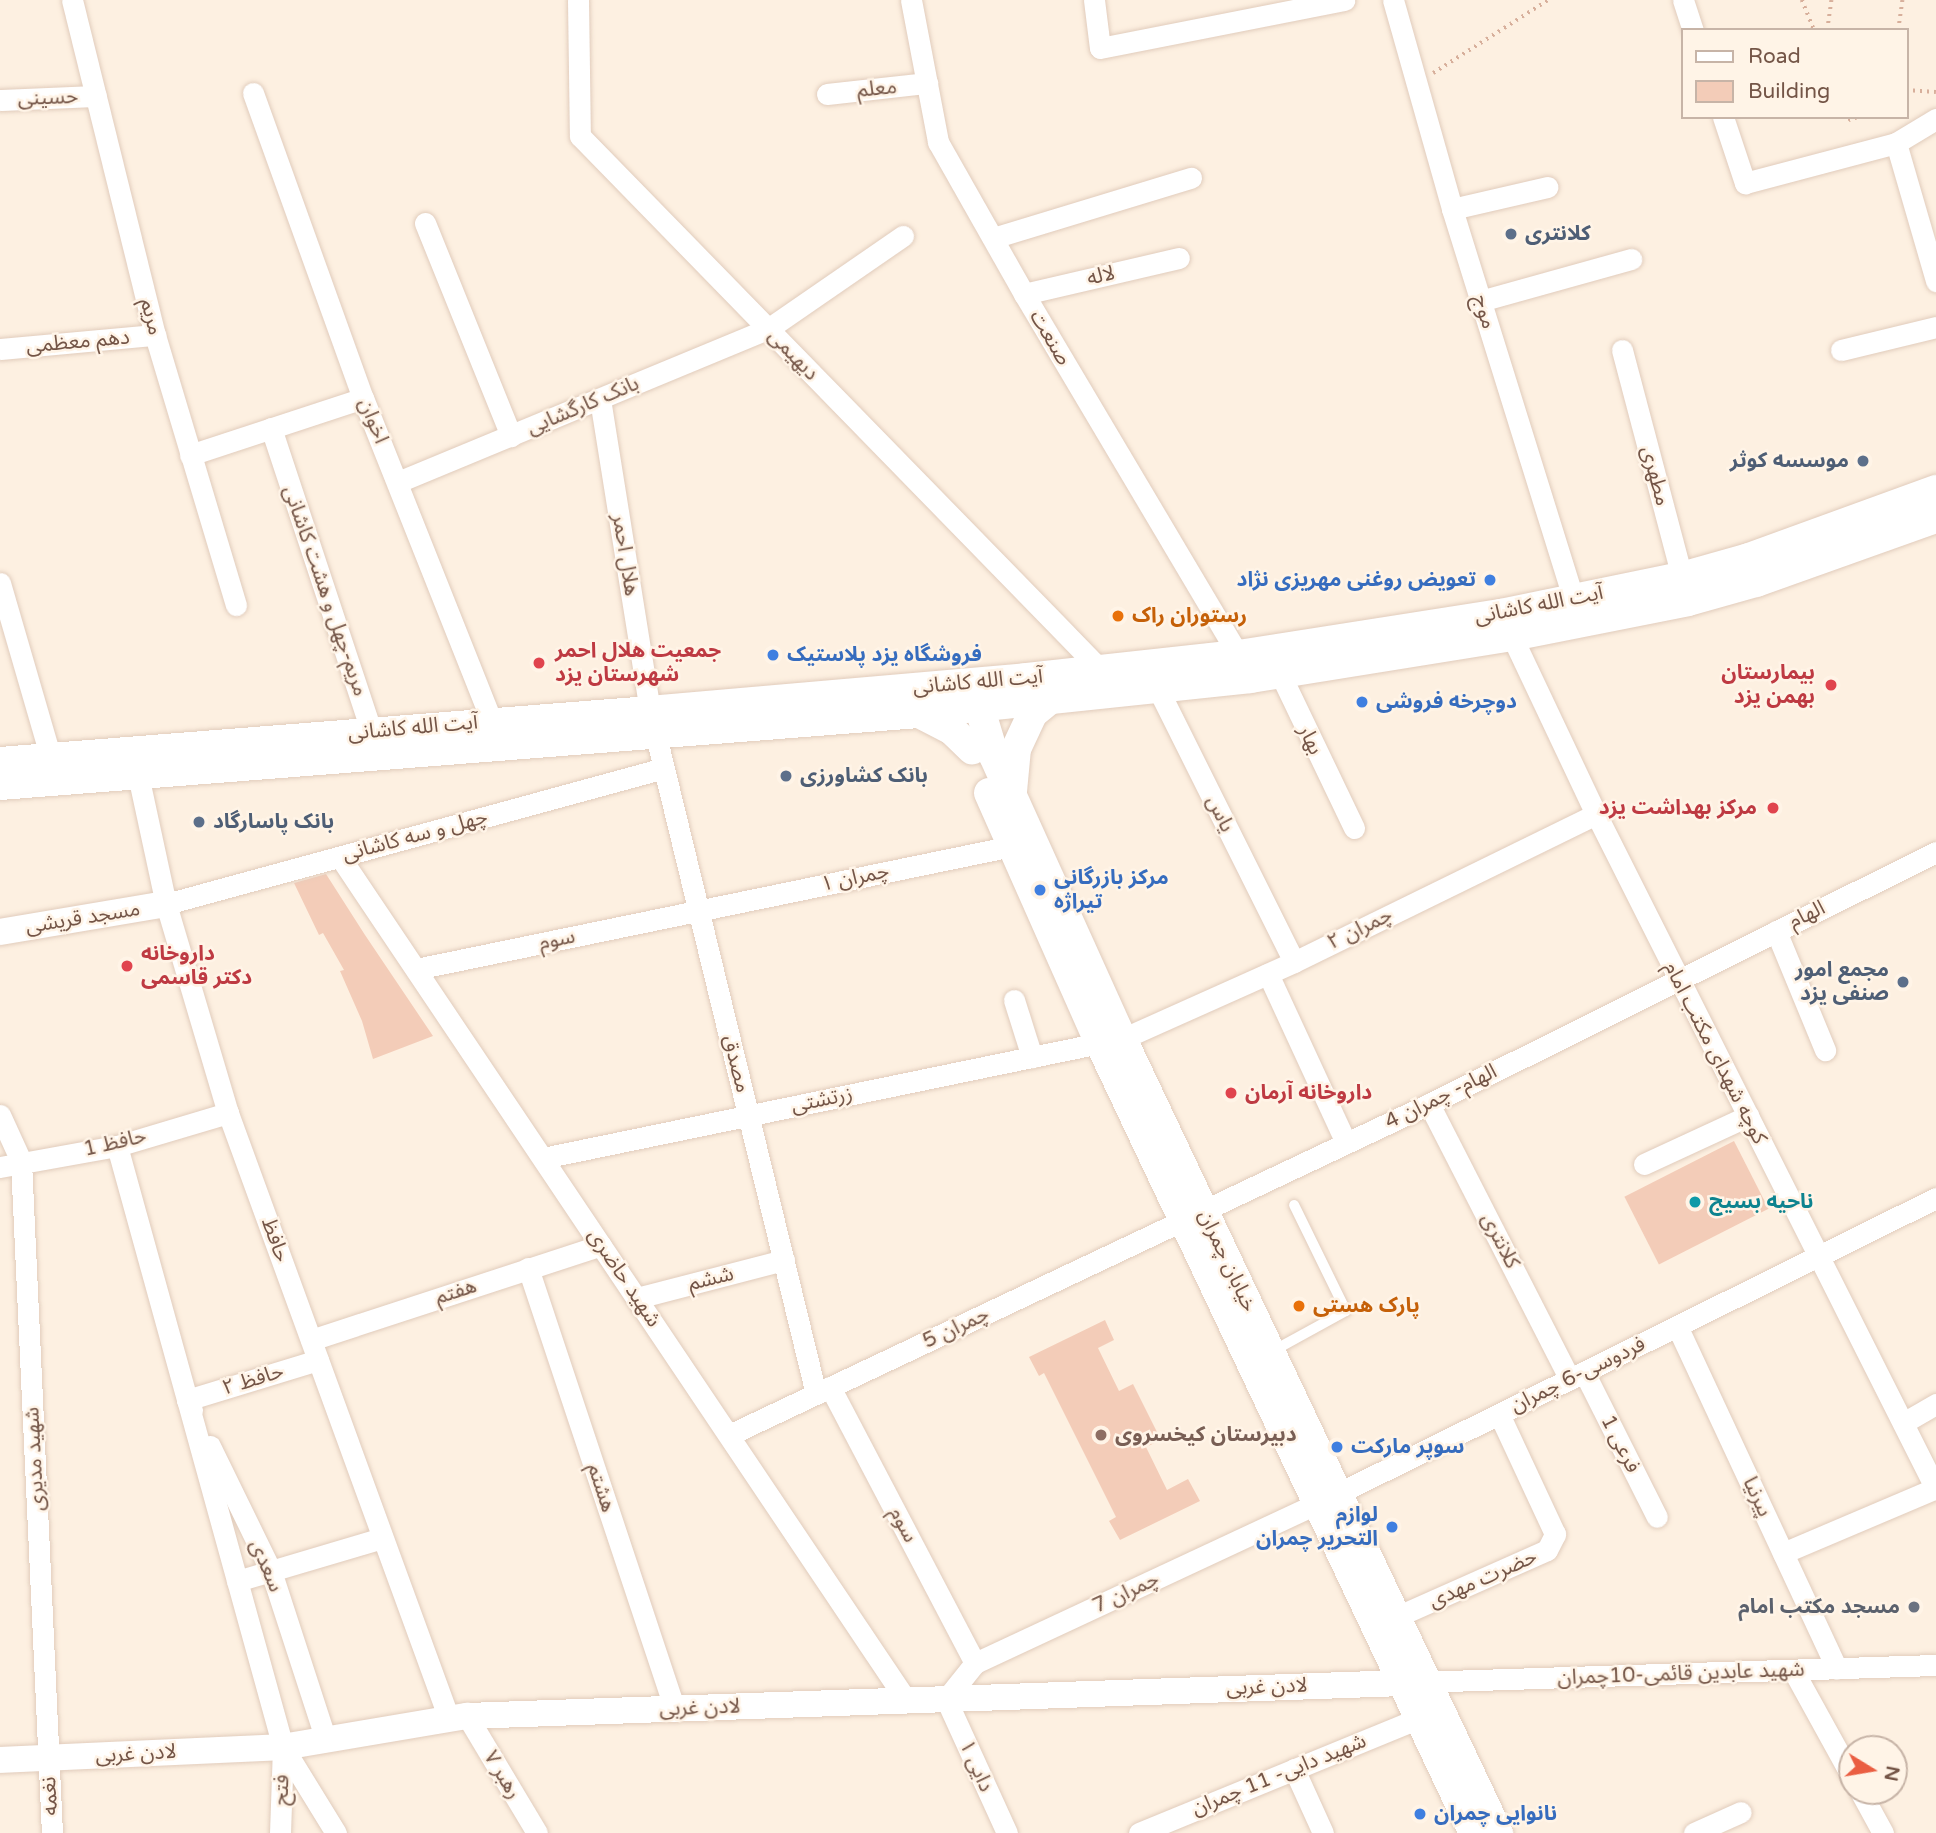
<!DOCTYPE html>
<html>
<head>
<meta charset="utf-8">
<style>
	body { margin:0 }
	#map { position:relative; width:1936px; height:1833px; overflow:hidden; background:#fdf0e1; font-family:"Varela Round","Noto Sans Arabic",sans-serif }
	div>[style] { position:absolute }
	[style*='--x'] { left:calc(var(--x)*1px); top:calc(var(--y)*1px); width:calc(var(--w)*1px); rotate:calc(var(--a)*1deg) }
	.building>* { inset:0; background:#f3ccb8; transform-origin:0 0 }
	.path>* { height:3.5px; margin-top:-1.75px; transform-origin:0; background:repeating-linear-gradient(90deg,#d7af9b 0 2px,transparent 0 7px) }
	.roads { filter:drop-shadow(0 0 2px #e1ccbc) drop-shadow(0 0 2px #e1ccbc) }
	.service>* { height:10px; margin:-5px; padding:0 5px; transform-origin:5px; border-radius:5px; background:#fff }
	.minor>* { height:21px; margin:-10.5px; padding:0 10.5px; transform-origin:10.5px; border-radius:10.5px; background:#fff }
	.tertiary>* { height:26px; margin:-13px; padding:0 13px; transform-origin:13px; border-radius:13px; background:#fff }
	.secondary>* { height:30px; margin:-15px; padding:0 15px; transform-origin:15px; border-radius:15px; background:#fff }
	.dots>* { width:19px; height:19px; translate:-50% -50%; box-sizing:border-box; border:4px solid #fff4e7; border-radius:50% }
	span { translate:-50% -50%; white-space:nowrap; text-align:center; line-height:1.15; -webkit-text-stroke:5px #fff4e7; paint-order:stroke }
	.street-label { font-size:21px; color:#745547 }
	.service-label { font-size:21px; color:#4e5e75; font-weight:700 }
	.left { translate:0 -50%; text-align:left }
	.right { translate:-100% -50%; text-align:right }
	.shop-label { font-size:21px; color:#366cbe; font-weight:700 }
	.food-label { font-size:21px; color:#c56008; font-weight:700 }
	.health-label { font-size:21px; color:#be3a42; font-weight:700 }
	.culture-label { font-size:21px; color:#0d838f; font-weight:700 }
	.education-label { font-size:21px; color:#785e54; font-weight:700 }
	.worship-label { font-size:21px; color:#5b616d; font-weight:700 }
	.legend { position:absolute; left:1681px; top:28px; width:228px; height:91px; box-sizing:border-box; background:#fff4e7; border:2px solid #c7b4a7; margin:0; padding:9px 12px; list-style:none; font-size:21px; color:#745547 }
	.legend li { display:flex; align-items:center; gap:14px; height:35px }
	.legend b { width:35px; border:2px solid #c7b4a7 }
	.north { position:absolute; left:1838px; top:1735px; width:70px; height:70px; box-sizing:border-box; background:#fff4e7; border:2px solid #c7b4a7; border-radius:50%; rotate:101deg; font-size:19px; font-weight:700; line-height:28px; text-align:center; color:#745547 }
	.north::after { content:''; display:block; margin:auto; width:24px; height:32px; background:#ea5e42; clip-path:polygon(50% 0,100% 100%,50% 72%,0 100%) }
</style>
</head>
<body>
<div id="map">
	<div class="building">
		<i style="clip-path:polygon(326px 874px,365px 935px,433px 1036px,373px 1059px,362px 1021px,340px 971px,344px 970px,323px 933px,319px 935px,294px 883px)"></i>
		<i style="left:1734px;top:1141px;width:76px;height:123px;rotate:63deg"></i>
		<i style="clip-path:polygon(1105px 1320px,1114px 1340px,1098px 1348px,1119px 1391px,1133px 1384px,1161px 1440px,1146px 1447px,1167px 1490px,1188px 1479px,1200px 1501px,1120px 1540px,1109px 1521px,1116px 1517px,1044px 1373px,1039px 1376px,1029px 1357px)"></i>
	</div>
	<div class="path">
		<i style="--x:1802;--y:0;--w:32;--a:68"></i>
		<i style="--x:1827;--y:30;--w:30;--a:-82"></i>
		<i style="--x:1898;--y:30;--w:30;--a:-82"></i>
		<i style="--x:1433;--y:73;--w:136;--a:-32.4"></i>
		<i style="--x:1906;--y:90;--w:30;--a:4"></i>
		<i style="--x:1847;--y:117;--w:3;--a:72"></i>
		<i style="--x:1848;--y:120;--w:10;--a:-17"></i>
	</div>
	<div class="roads">
		<div class="service">
			<i style="--x:1271;--y:1352;--w:85;--a:-28.7"></i>
			<i style="--x:1346;--y:1311;--w:118;--a:-116.1"></i>
		</div>
		<div class="minor">
			<i style="--x:72;--y:0;--w:345;--a:76.1"></i>
			<i style="--x:155;--y:335;--w:282;--a:73.3"></i>
			<i style="--x:578;--y:0;--w:136;--a:89.2"></i>
			<i style="--x:580;--y:136;--w:746;--a:45.71"></i>
			<i style="--x:1101;--y:670;--w:9;--a:63"></i>
			<i style="--x:911;--y:0;--w:145;--a:79.2"></i>
			<i style="--x:938;--y:142;--w:175;--a:60.5"></i>
			<i style="--x:1024;--y:294;--w:431;--a:59.3"></i>
			<i style="--x:1094;--y:0;--w:48;--a:82.9"></i>
			<i style="--x:1100;--y:48;--w:249;--a:-11.1"></i>
			<i style="--x:1393;--y:0;--w:217;--a:74.2"></i>
			<i style="--x:1452;--y:209;--w:420;--a:72.7"></i>
			<i style="--x:1683;--y:0;--w:32;--a:72"></i>
			<i style="--x:253;--y:93;--w:324;--a:70.2"></i>
			<i style="--x:363;--y:398;--w:363;--a:68.3"></i>
			<i style="--x:827;--y:94;--w:101;--a:-6.3"></i>
			<i style="--x:0;--y:100;--w:96;--a:-2.4"></i>
			<i style="--x:1723;--y:117;--w:70;--a:71.6"></i>
			<i style="--x:1745;--y:183;--w:156;--a:-14.8"></i>
			<i style="--x:1896;--y:143;--w:47;--a:-31"></i>
			<i style="--x:1896;--y:143;--w:144;--a:73.8"></i>
			<i style="--x:1452;--y:209;--w:98;--a:-13"></i>
			<i style="--x:425;--y:223;--w:230;--a:68"></i>
			<i style="--x:993;--y:238;--w:207;--a:-16.9"></i>
			<i style="--x:1024;--y:294;--w:159;--a:-13.1"></i>
			<i style="--x:1480;--y:301;--w:157;--a:-15.5"></i>
			<i style="--x:0;--y:349;--w:156;--a:-5.2"></i>
			<i style="--x:1622;--y:350;--w:247;--a:75.2"></i>
			<i style="--x:1841;--y:350;--w:98;--a:-13.6"></i>
			<i style="--x:600;--y:399;--w:316;--a:80.9"></i>
			<i style="--x:650;--y:711;--w:703;--a:76.34"></i>
			<i style="--x:271;--y:428;--w:334;--a:71.7"></i>
			<i style="--x:190;--y:455;--w:182;--a:-18.2"></i>
			<i style="--x:398;--y:482;--w:400;--a:-22.5"></i>
			<i style="--x:768;--y:329;--w:164;--a:-34.6"></i>
			<i style="--x:0;--y:583;--w:182;--a:73.8"></i>
			<i style="--x:1507;--y:626;--w:208;--a:64.7"></i>
			<i style="--x:1596;--y:814;--w:756;--a:63.27"></i>
			<i style="--x:1275;--y:663;--w:183;--a:64.4"></i>
			<i style="--x:1153;--y:679;--w:316;--a:63.5"></i>
			<i style="--x:135;--y:761;--w:146;--a:77.8"></i>
			<i style="--x:166;--y:904;--w:218;--a:73.5"></i>
			<i style="--x:228;--y:1113;--w:645;--a:69.96"></i>
			<i style="--x:340;--y:857;--w:1015;--a:56.12"></i>
			<i style="--x:166;--y:904;--w:516;--a:-15.27"></i>
			<i style="--x:1776;--y:931;--w:129;--a:67.6"></i>
			<i style="--x:416;--y:969;--w:609;--a:-11.66"></i>
			<i style="--x:1268;--y:974;--w:186;--a:65.2"></i>
			<i style="--x:1014;--y:1000;--w:60;--a:72.5"></i>
			<i style="--x:1122;--y:1039;--w:188;--a:-24.1"></i>
			<i style="--x:1294;--y:962;--w:336;--a:-26.1"></i>
			<i style="--x:1429;--y:1104;--w:309;--a:62.9"></i>
			<i style="--x:0;--y:1115;--w:51;--a:65.5"></i>
			<i style="--x:21;--y:1161;--w:673;--a:87.36"></i>
			<i style="--x:117;--y:1146;--w:624;--a:74.56"></i>
			<i style="--x:283;--y:1747;--w:101;--a:58.4"></i>
			<i style="--x:543;--y:1158;--w:569;--a:-11.67"></i>
			<i style="--x:1644;--y:1164;--w:115;--a:-24.8"></i>
			<i style="--x:0;--y:1167;--w:119;--a:-10.2"></i>
			<i style="--x:117;--y:1146;--w:116;--a:-16.6"></i>
			<i style="--x:528;--y:1268;--w:465;--a:71.6"></i>
			<i style="--x:637;--y:1298;--w:152;--a:-14.5"></i>
			<i style="--x:1677;--y:1326;--w:378;--a:65"></i>
			<i style="--x:311;--y:1340;--w:305;--a:-18.1"></i>
			<i style="--x:1584;--y:1372;--w:162;--a:63.3"></i>
			<i style="--x:830;--y:1387;--w:312;--a:62.3"></i>
			<i style="--x:192;--y:1410;--w:11;--a:-117"></i>
			<i style="--x:187;--y:1400;--w:137;--a:-17"></i>
			<i style="--x:1903;--y:1423;--w:38;--a:-30"></i>
			<i style="--x:729;--y:1435;--w:774;--a:-25.31"></i>
			<i style="--x:1429;--y:1104;--w:566;--a:-26.43"></i>
			<i style="--x:210;--y:1446;--w:139;--a:64"></i>
			<i style="--x:271;--y:1571;--w:178;--a:72"></i>
			<i style="--x:1337;--y:1494;--w:668;--a:-26.3"></i>
			<i style="--x:1783;--y:1553;--w:166;--a:-23"></i>
			<i style="--x:237;--y:1581;--w:151;--a:-16.5"></i>
			<i style="--x:1396;--y:1617;--w:165;--a:-23.9"></i>
			<i style="--x:1547;--y:1550;--w:18;--a:-63"></i>
			<i style="--x:1555;--y:1534;--w:132;--a:-115"></i>
			<i style="--x:1793;--y:1670;--w:122;--a:61.1"></i>
			<i style="--x:1417;--y:1682;--w:519;--a:-1.88"></i>
			<i style="--x:467;--y:1716;--w:136;--a:59.1"></i>
			<i style="--x:1294;--y:1769;--w:70;--a:65.6"></i>
			<i style="--x:1860;--y:1791;--w:48;--a:61.3"></i>
			<i style="--x:280;--y:1833;--w:86;--a:-88"></i>
			<i style="--x:1007;--y:1833;--w:147;--a:-114.5"></i>
			<i style="--x:946;--y:1699;--w:46;--a:-51.1"></i>
			<i style="--x:975;--y:1663;--w:378;--a:-25"></i>
			<i style="--x:1139;--y:1833;--w:304;--a:-22.3"></i>
			<i style="--x:1694;--y:1833;--w:51;--a:-24.1"></i>
		</div>
		<div class="tertiary">
			<i style="--x:0;--y:932;--w:168;--a:-9.6"></i>
			<i style="--x:0;--y:1760;--w:283;--a:-2.6"></i>
			<i style="--x:283;--y:1747;--w:187;--a:-9.6"></i>
			<i style="--x:467;--y:1716;--w:937;--a:-2.02"></i>
		</div>
		<div class="secondary">
			<i style="--x:974;--y:689;--w:70;--a:73.4"></i>
			<i style="--x:994;--y:756;--w:311;--a:65.7"></i>
			<i style="--x:1122;--y:1039;--w:879;--a:64.66"></i>
			<i style="--x:919;--y:713;--w:37;--a:27"></i>
			<i style="--x:952;--y:730;--w:28;--a:44"></i>
			<i style="--x:0;--y:762;--w:652;--a:-4.49"></i>
			<i style="--x:650;--y:711;--w:377;--a:-5"></i>
			<i style="--x:1026;--y:678;--w:214;--a:-6.2"></i>
			<i style="--x:1239;--y:655;--w:265;--a:-8.9"></i>
			<i style="--x:1501;--y:614;--w:185;--a:-11.6"></i>
			<i style="--x:1682;--y:577;--w:70;--a:-15.8"></i>
			<i style="--x:1749;--y:558;--w:199;--a:-20"></i>
			<i style="--x:0;--y:785;--w:922;--a:-4.48"></i>
			<i style="--x:919;--y:713;--w:333;--a:-6"></i>
			<i style="--x:1250;--y:678;--w:265;--a:-9.1"></i>
			<i style="--x:1512;--y:636;--w:179;--a:-11.2"></i>
			<i style="--x:1688;--y:601;--w:71;--a:-15.6"></i>
			<i style="--x:1756;--y:582;--w:191;--a:-19.6"></i>
			<i style="--x:1012;--y:791;--w:42;--a:-84.6"></i>
			<i style="--x:1016;--y:749;--w:40;--a:-65"></i>
			<i style="--x:1033;--y:713;--w:26;--a:-39"></i>
			<i style="--x:989;--y:793;--w:274;--a:66.1"></i>
			<i style="--x:1100;--y:1043;--w:874;--a:64.67"></i>
		</div>
	</div>
	<div class="dots">
		<i style="left:1511px;top:234px;background:#5c6f8a"></i>
		<i style="left:1863px;top:461px;background:#5c6f8a"></i>
		<i style="left:1490px;top:580px;background:#3f7fe0"></i>
		<i style="left:1118px;top:616px;background:#e8710a"></i>
		<i style="left:773px;top:655px;background:#3f7fe0"></i>
		<i style="left:539px;top:663px;background:#e0444e"></i>
		<i style="left:1831px;top:685px;background:#e0444e"></i>
		<i style="left:1362px;top:702px;background:#3f7fe0"></i>
		<i style="left:786px;top:776px;background:#5c6f8a"></i>
		<i style="left:1773px;top:808px;background:#e0444e"></i>
		<i style="left:199px;top:822px;background:#5c6f8a"></i>
		<i style="left:1040px;top:890px;background:#3f7fe0"></i>
		<i style="left:127px;top:966px;background:#e0444e"></i>
		<i style="left:1903px;top:982px;background:#5c6f8a"></i>
		<i style="left:1231px;top:1093px;background:#e0444e"></i>
		<i style="left:1695px;top:1202px;background:#0f9aa8"></i>
		<i style="left:1299px;top:1306px;background:#e8710a"></i>
		<i style="left:1101px;top:1435px;background:#8d6e63"></i>
		<i style="left:1337px;top:1447px;background:#3f7fe0"></i>
		<i style="left:1392px;top:1527px;background:#3f7fe0"></i>
		<i style="left:1914px;top:1607px;background:#6b7280"></i>
		<i style="left:1420px;top:1814px;background:#3f7fe0"></i>
	</div>
	<div class="street-label">
		<span style="left:877px;top:89px;rotate:-6deg">معلم</span>
		<span style="left:48px;top:98px;rotate:-2deg">حسینی</span>
		<span style="left:1101px;top:276px;rotate:-13deg">لاله</span>
		<span style="left:1484px;top:312px;rotate:73deg">موج</span>
		<span style="left:151px;top:317px;rotate:76deg">مریم</span>
		<span style="left:1050px;top:338px;rotate:59deg">صنعت</span>
		<span style="left:78px;top:342px;rotate:-5deg">دهم معظمی</span>
		<span style="left:793px;top:355px;rotate:46deg">دیهیمی</span>
		<span style="left:583px;top:406px;rotate:-23deg">بانک کارگشایی</span>
		<span style="left:373px;top:421px;rotate:68deg">اخوان</span>
		<span style="left:1655px;top:476px;rotate:75deg">مطهری</span>
		<span style="left:625px;top:555px;rotate:81deg">هلال احمر</span>
		<span style="left:325px;top:591px;rotate:71deg">مریم-چهل و هشت کاشانی</span>
		<span style="left:1539px;top:605px;rotate:-11deg">آیت الله کاشانی</span>
		<span style="left:978px;top:682px;rotate:-5deg">آیت الله کاشانی</span>
		<span style="left:413px;top:728px;rotate:-5deg">آیت الله کاشانی</span>
		<span style="left:1310px;top:740px;rotate:64deg">بهار</span>
		<span style="left:1220px;top:814px;rotate:64deg">یاس</span>
		<span style="left:415px;top:836px;rotate:-15deg">چهل و سه کاشانی</span>
		<span style="left:855px;top:878px;rotate:-12deg">چمران ۱</span>
		<span style="left:1807px;top:915px;rotate:-26deg">الهام</span>
		<span style="left:83px;top:918px;rotate:-9deg">مسجد قریشی</span>
		<span style="left:1360px;top:929px;rotate:-26deg">چمران ۲</span>
		<span style="left:557px;top:940px;rotate:-12deg">سوم</span>
		<span style="left:1715px;top:1053px;rotate:63deg">کوچه شهدای مکتب امام</span>
		<span style="left:736px;top:1064px;rotate:76deg">مصدق</span>
		<span style="left:1441px;top:1097px;rotate:-26deg">الهام- چمران 4</span>
		<span style="left:822px;top:1100px;rotate:-12deg">زرتشتی</span>
		<span style="left:115px;top:1143px;rotate:-13deg">حافظ 1</span>
		<span style="left:275px;top:1240px;rotate:70deg">حافظ</span>
		<span style="left:1500px;top:1241px;rotate:63deg">کلانتری</span>
		<span style="left:1227px;top:1261px;rotate:65deg">خیابان چمران</span>
		<span style="left:624px;top:1278px;rotate:56deg">شهید حاضری</span>
		<span style="left:711px;top:1279px;rotate:-14deg">ششم</span>
		<span style="left:456px;top:1292px;rotate:-18deg">هفتم</span>
		<span style="left:956px;top:1328px;rotate:-25deg">چمران 5</span>
		<span style="left:1578px;top:1375px;rotate:-26deg">فردوسی-6 چمران</span>
		<span style="left:253px;top:1380px;rotate:-17deg">حافظ ۲</span>
		<span style="left:1620px;top:1444px;rotate:63deg">فرعی 1</span>
		<span style="left:35px;top:1459px;rotate:-93deg">شهید مدیری</span>
		<span style="left:601px;top:1488px;rotate:72deg">هشتم</span>
		<span style="left:1757px;top:1497px;rotate:65deg">پیرنیا</span>
		<span style="left:903px;top:1525px;rotate:62deg">سوم</span>
		<span style="left:266px;top:1566px;rotate:67deg">سعدی</span>
		<span style="left:1483px;top:1579px;rotate:-24deg">حضرت مهدی</span>
		<span style="left:1126px;top:1593px;rotate:-25deg">چمران 7</span>
		<span style="left:1681px;top:1674px;rotate:-2deg">شهید عابدین قائمی-10چمران</span>
		<span style="left:1267px;top:1687px;rotate:-2deg">لادن غربی</span>
		<span style="left:700px;top:1708px;rotate:-2deg">لادن غربی</span>
		<span style="left:136px;top:1754px;rotate:-3deg">لادن غربی</span>
		<span style="left:976px;top:1766px;rotate:66deg">دایی ۱</span>
		<span style="left:502px;top:1775px;rotate:59deg">رهبر ۷</span>
		<span style="left:1279px;top:1775px;rotate:-22deg">شهید دایی- 11 چمران</span>
		<span style="left:282px;top:1790px;rotate:-88deg">فتح</span>
		<span style="left:50px;top:1796px;rotate:-93deg">نغمه</span>
	</div>
	<div class="service-label">
		<span class="left" style="left:1525px;top:234px">کلانتری</span>
		<span class="right" style="left:1849px;top:461px">موسسه کوثر</span>
		<span class="left" style="left:800px;top:776px">بانک کشاورزی</span>
		<span class="left" style="left:213px;top:822px">بانک پاسارگاد</span>
		<span class="right" style="left:1889px;top:982px">مجمع امور<br>صنفی یزد</span>
	</div>
	<div class="shop-label">
		<span class="right" style="left:1476px;top:580px">تعویض روغنی مهریزی نژاد</span>
		<span class="left" style="left:787px;top:655px">فروشگاه یزد پلاستیک</span>
		<span class="left" style="left:1376px;top:702px">دوچرخه فروشی</span>
		<span class="left" style="left:1054px;top:890px">مرکز بازرگانی<br>تیراژه</span>
		<span class="left" style="left:1351px;top:1447px">سوپر مارکت</span>
		<span class="right" style="left:1378px;top:1527px">لوازم<br>التحریر چمران</span>
		<span class="left" style="left:1434px;top:1814px">نانوایی چمران</span>
	</div>
	<div class="food-label">
		<span class="left" style="left:1132px;top:616px">رستوران راک</span>
		<span class="left" style="left:1313px;top:1306px">پارک هستی</span>
	</div>
	<div class="health-label">
		<span class="left" style="left:555px;top:663px">جمعیت هلال احمر<br>شهرستان یزد</span>
		<span class="right" style="left:1815px;top:685px">بیمارستان<br>بهمن یزد</span>
		<span class="right" style="left:1757px;top:808px">مرکز بهداشت یزد</span>
		<span class="left" style="left:141px;top:966px">داروخانه<br>دکتر قاسمی</span>
		<span class="left" style="left:1245px;top:1093px">داروخانه آرمان</span>
	</div>
	<div class="culture-label">
		<span class="left" style="left:1709px;top:1202px">ناحیه بسیج</span>
	</div>
	<div class="education-label">
		<span class="left" style="left:1115px;top:1435px">دبیرستان کیخسروی</span>
	</div>
	<div class="worship-label">
		<span class="right" style="left:1900px;top:1607px">مسجد مکتب امام</span>
	</div>
	<ul class="legend">
	<li><b style="height:9px;background:#fff"></b>Road</li>
	<li><b style="height:19px;background:#f3ccb8"></b>Building</li>
	</ul>
	<div class="north">N</div>
</div>
</body>
</html>
